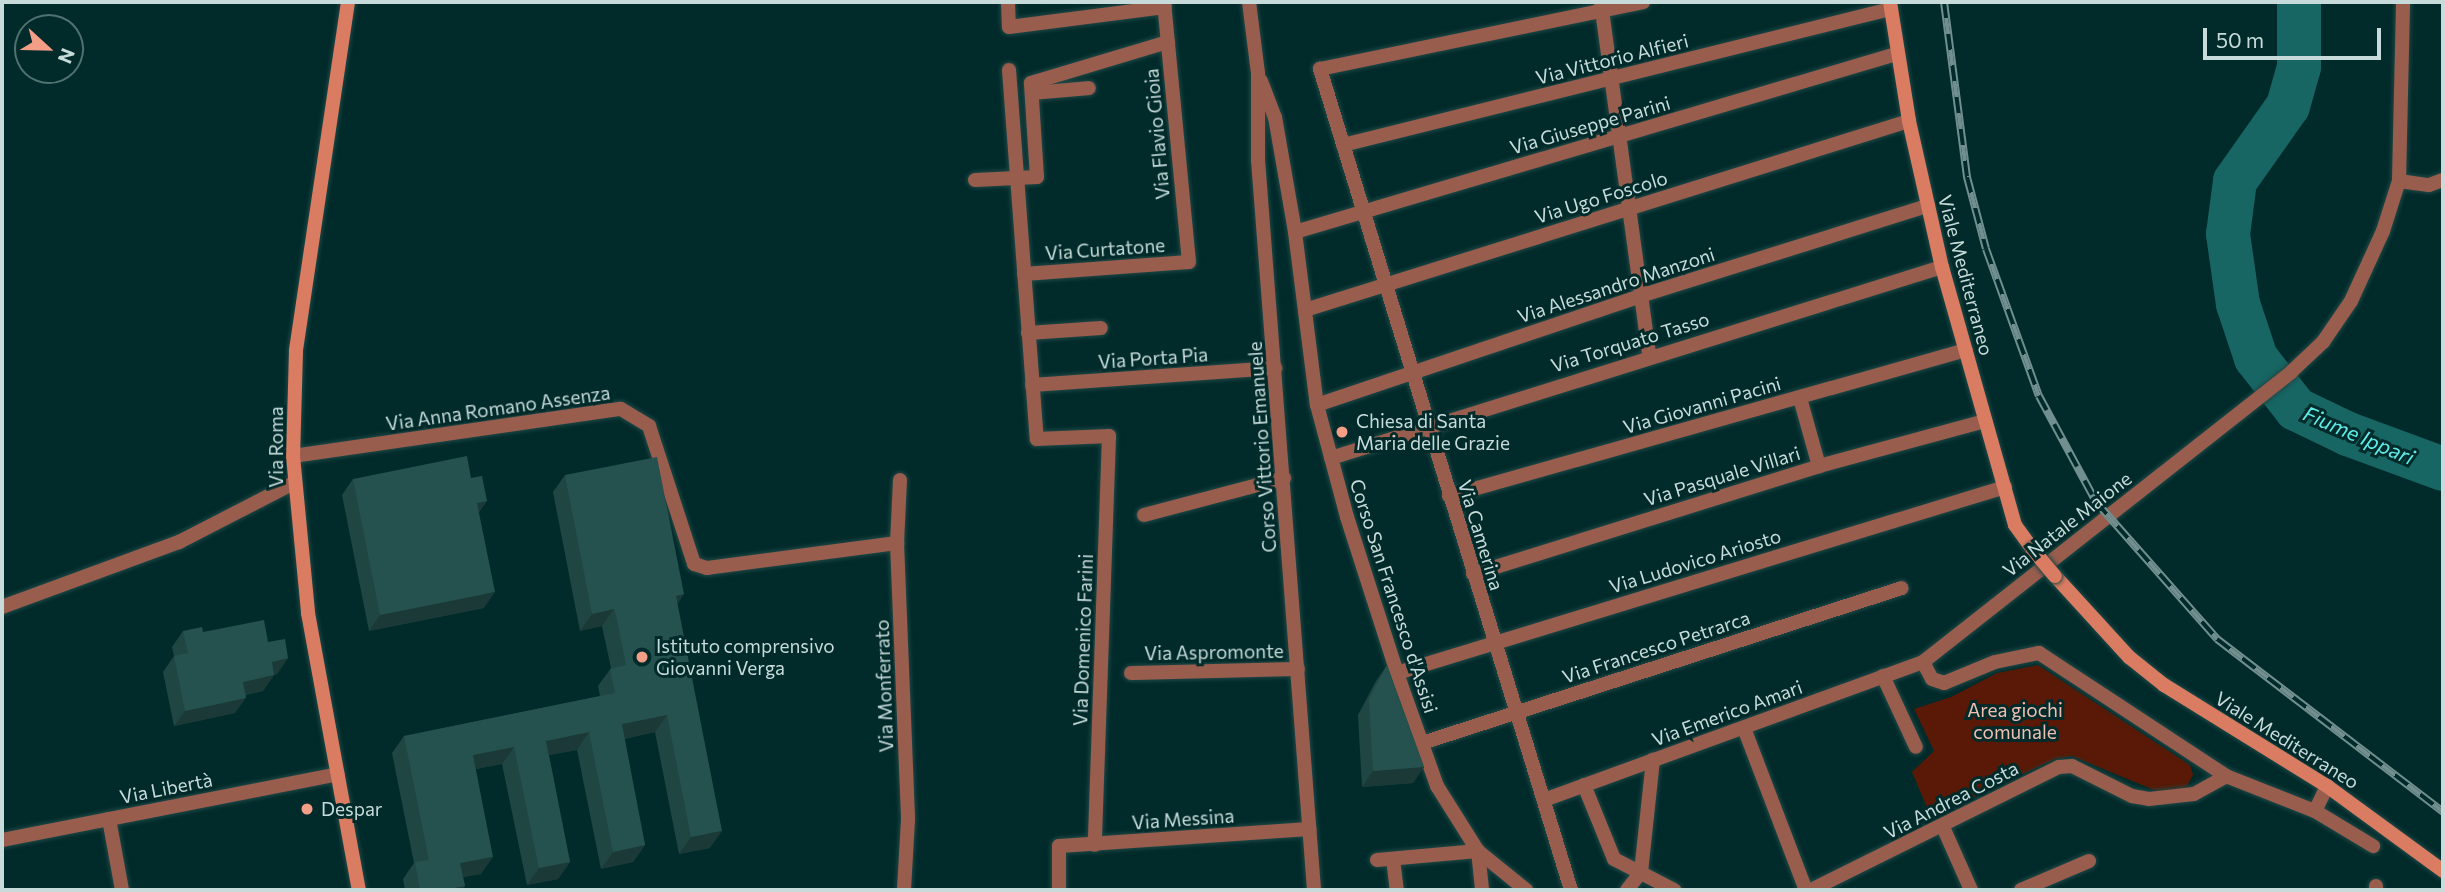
<!DOCTYPE html>
<html>
<head>
<meta charset="utf-8">
<style>
	body { margin:0 }
	#map { position:relative; width:2445px; height:892px; overflow:hidden; background:#002b2a; font-family:Commissioner,sans-serif }
	div>[style] { position:absolute }
	[style*='--x'] { left:calc(var(--x)*1px); top:calc(var(--y)*1px); width:calc(var(--w)*1px); rotate:calc(var(--a)*1deg) }
	.green>* { inset:0; background:#591906 }
	.river>* { height:44px; margin:-22px; padding:0 22px; transform-origin:22px; border-radius:22px; background:#176664 }
	.roads { filter:drop-shadow(0 0 2px #204746) drop-shadow(0 0 2px #204746) }
	.minor>* { height:14px; margin:-7px; padding:0 7px; transform-origin:7px; border-radius:7px; background:#985d4d }
	.tertiary>* { height:14px; margin:-7px; padding:0 7px; transform-origin:7px; border-radius:7px; background:#985d4d }
	.secondary>* { height:14px; margin:-7px; padding:0 7px; transform-origin:7px; border-radius:7px; background:#d97c62 }
	.rail>* { height:8px; margin-top:-4px; transform-origin:0; background:repeating-linear-gradient(90deg,#002b2a 0 16px,#718f8e 0 32px); box-sizing:border-box; border-block:2px solid #718f8e }
	.bridges { filter:drop-shadow(0 0 2px #204746) drop-shadow(0 0 2px #204746) }
	.secondary-bridge>* { height:14px; margin:-7px; padding:0 7px; transform-origin:7px; border-radius:7px; background:#d97c62 }
	.wall>* { inset:0; background:#204644 }
	.shaded-wall>* { inset:0; background:#1a3937 }
	.building>* { inset:0; background:#25514f }
	.dots>* { width:19px; height:19px; translate:-50% -50%; box-sizing:border-box; border:4px solid #002b2a; border-radius:50% }
	span { translate:-50% -50%; white-space:nowrap; text-align:center; line-height:1.15; -webkit-text-stroke:6px #002b2a; paint-order:stroke }
	.street-label { font-size:19px; color:#c6dbda }
	.poi-label { font-size:19px; color:#c6dbda }
	.left { translate:0 -50%; text-align:left }
	.park-label { font-size:19px; color:#f1bfb1 }
	.water-label { font-size:21px; color:#5fece8; font-style:italic }
	.frame { position:absolute; inset:0; border:4px solid #c6dbda; pointer-events:none }
	.north { position:absolute; left:14px; top:14px; width:70px; height:70px; box-sizing:border-box; background:#002b2a; border:2px solid #4f7170; border-radius:50%; rotate:112deg; font-size:19px; font-weight:700; line-height:28px; text-align:center; color:#c6dbda }
	.north::after { content:''; display:block; margin:auto; width:24px; height:32px; background:#f49e87; clip-path:polygon(50% 0,100% 100%,50% 72%,0 100%) }
	.scale { position:absolute; left:2203px; top:28px; width:178px; height:32px; box-sizing:border-box; border:4px solid #c6dbda; border-top:0; padding-left:9px; font-size:21px; line-height:24px; white-space:nowrap; color:#c6dbda; -webkit-text-stroke:5px #002b2a; paint-order:stroke }
</style>
</head>
<body>
<div id="map">
	<div class="green">
		<i style="clip-path:polygon(2038px 665px,2190px 765px,2193px 775px,2187px 786px,2178px 792px,2154px 790px,2072px 756px,2055px 759px,1931px 817px,1912px 772px,1934px 751px,1914px 709px,1951px 697px,1997px 673px)"></i>
	</div>
	<div class="river">
		<i style="--x:2299;--y:2;--w:65;--a:90"></i>
		<i style="--x:2299;--y:67;--w:41;--a:105.8"></i>
		<i style="--x:2288;--y:106;--w:92;--a:125.2"></i>
		<i style="--x:2235;--y:181;--w:53;--a:97.5"></i>
		<i style="--x:2228;--y:234;--w:71;--a:81.9"></i>
		<i style="--x:2238;--y:304;--w:57;--a:71.6"></i>
		<i style="--x:2256;--y:358;--w:65;--a:51.9"></i>
		<i style="--x:2296;--y:409;--w:58;--a:25.7"></i>
		<i style="--x:2348;--y:434;--w:101;--a:20.2"></i>
	</div>
	<div class="roads">
		<div class="minor">
			<i style="--x:1008;--y:2;--w:25;--a:88"></i>
			<i style="--x:1009;--y:27;--w:157;--a:-7.3"></i>
			<i style="--x:1601;--y:3;--w:355;--a:82.2"></i>
			<i style="--x:1009;--y:70;--w:370;--a:85.7"></i>
			<i style="--x:1037;--y:439;--w:72;--a:-2.4"></i>
			<i style="--x:1109;--y:436;--w:409;--a:92"></i>
			<i style="--x:1032;--y:93;--w:57;--a:-5"></i>
			<i style="--x:1343;--y:145;--w:564;--a:-13.96"></i>
			<i style="--x:975;--y:180;--w:62;--a:-2.8"></i>
			<i style="--x:1037;--y:177;--w:94;--a:-93.7"></i>
			<i style="--x:1031;--y:83;--w:143;--a:-16.7"></i>
			<i style="--x:2399;--y:181;--w:30;--a:8"></i>
			<i style="--x:2429;--y:185;--w:15;--a:-20"></i>
			<i style="--x:1295;--y:232;--w:627;--a:-16.5"></i>
			<i style="--x:1024;--y:274;--w:165;--a:-4.2"></i>
			<i style="--x:1189;--y:262;--w:261;--a:-95.5"></i>
			<i style="--x:1305;--y:310;--w:633;--a:-17.38"></i>
			<i style="--x:1028;--y:333;--w:73;--a:-3.9"></i>
			<i style="--x:1032;--y:385;--w:244;--a:-4"></i>
			<i style="--x:1800;--y:398;--w:71;--a:74.4"></i>
			<i style="--x:1317;--y:405;--w:341;--a:-18.6"></i>
			<i style="--x:1640;--y:296;--w:302;--a:-17.4"></i>
			<i style="--x:293;--y:456;--w:331;--a:-8.2"></i>
			<i style="--x:621;--y:409;--w:33;--a:31"></i>
			<i style="--x:649;--y:426;--w:145;--a:71.9"></i>
			<i style="--x:694;--y:564;--w:14;--a:17"></i>
			<i style="--x:707;--y:568;--w:192;--a:-7.5"></i>
			<i style="--x:1331;--y:458;--w:640;--a:-17.36"></i>
			<i style="--x:900;--y:480;--w:63;--a:92.7"></i>
			<i style="--x:897;--y:543;--w:277;--a:87.7"></i>
			<i style="--x:908;--y:820;--w:70;--a:93.3"></i>
			<i style="--x:1449;--y:496;--w:537;--a:-15.77"></i>
			<i style="--x:1144;--y:515;--w:145;--a:-14.8"></i>
			<i style="--x:1473;--y:574;--w:362;--a:-17.3"></i>
			<i style="--x:1819;--y:466;--w:172;--a:-15.2"></i>
			<i style="--x:2;--y:607;--w:189;--a:-20.2"></i>
			<i style="--x:179;--y:542;--w:129;--a:-27.2"></i>
			<i style="--x:1923;--y:662;--w:19;--a:62"></i>
			<i style="--x:1932;--y:679;--w:13;--a:18"></i>
			<i style="--x:1944;--y:683;--w:55;--a:-22.4"></i>
			<i style="--x:1995;--y:662;--w:45;--a:-11.6"></i>
			<i style="--x:2039;--y:653;--w:224;--a:33.3"></i>
			<i style="--x:2226;--y:776;--w:96;--a:21.5"></i>
			<i style="--x:2315;--y:811;--w:28;--a:-64"></i>
			<i style="--x:1131;--y:673;--w:167;--a:-1.4"></i>
			<i style="--x:1397;--y:673;--w:636;--a:-17.01"></i>
			<i style="--x:1883;--y:676;--w:78;--a:65.1"></i>
			<i style="--x:1744;--y:728;--w:173;--a:69.1"></i>
			<i style="--x:1422;--y:743;--w:504;--a:-17.9"></i>
			<i style="--x:1584;--y:785;--w:80;--a:67.9"></i>
			<i style="--x:1614;--y:859;--w:68;--a:27.3"></i>
			<i style="--x:1544;--y:800;--w:403;--a:-20"></i>
			<i style="--x:1923;--y:662;--w:469;--a:-38.2"></i>
			<i style="--x:2291;--y:372;--w:44;--a:-43.2"></i>
			<i style="--x:2323;--y:342;--w:50;--a:-55.7"></i>
			<i style="--x:2351;--y:301;--w:77;--a:-65.4"></i>
			<i style="--x:2383;--y:231;--w:52;--a:-72.3"></i>
			<i style="--x:2399;--y:181;--w:179;--a:-88.7"></i>
			<i style="--x:2315;--y:811;--w:68;--a:31.1"></i>
			<i style="--x:109;--y:819;--w:72;--a:79.6"></i>
			<i style="--x:1943;--y:827;--w:69;--a:66"></i>
			<i style="--x:2;--y:840;--w:342;--a:-11.1"></i>
			<i style="--x:1393;--y:859;--w:31;--a:83"></i>
			<i style="--x:1377;--y:860;--w:101;--a:-5.1"></i>
			<i style="--x:1478;--y:851;--w:39;--a:84"></i>
			<i style="--x:2376;--y:886;--w:4;--a:90"></i>
			<i style="--x:1059;--y:890;--w:44;--a:-90"></i>
			<i style="--x:1059;--y:846;--w:251;--a:-3.9"></i>
			<i style="--x:1571;--y:890;--w:859;--a:-107"></i>
			<i style="--x:1320;--y:69;--w:330;--a:-11.7"></i>
			<i style="--x:1627;--y:890;--w:23;--a:-52"></i>
			<i style="--x:1641;--y:872;--w:113;--a:-83.9"></i>
			<i style="--x:1811;--y:890;--w:277;--a:-26.4"></i>
			<i style="--x:2059;--y:767;--w:13;--a:-4"></i>
			<i style="--x:2072;--y:766;--w:67;--a:26.6"></i>
			<i style="--x:2132;--y:796;--w:17;--a:10"></i>
			<i style="--x:2149;--y:799;--w:45;--a:-6.3"></i>
			<i style="--x:2194;--y:794;--w:37;--a:-29"></i>
			<i style="--x:2021;--y:890;--w:74;--a:-23.1"></i>
		</div>
		<div class="tertiary">
			<i style="--x:1249;--y:2;--w:72;--a:82.8"></i>
			<i style="--x:1258;--y:73;--w:87;--a:90"></i>
			<i style="--x:1258;--y:160;--w:732;--a:85.61"></i>
			<i style="--x:1261;--y:81;--w:39;--a:69"></i>
			<i style="--x:1275;--y:117;--w:117;--a:80.1"></i>
			<i style="--x:1295;--y:232;--w:174;--a:82.8"></i>
			<i style="--x:1317;--y:405;--w:116;--a:75"></i>
			<i style="--x:1347;--y:517;--w:164;--a:72.2"></i>
			<i style="--x:1397;--y:673;--w:120;--a:70.5"></i>
			<i style="--x:1437;--y:786;--w:77;--a:57.8"></i>
			<i style="--x:1478;--y:851;--w:62;--a:39.1"></i>
		</div>
		<div class="secondary">
			<i style="--x:348;--y:2;--w:353;--a:98.5"></i>
			<i style="--x:296;--y:351;--w:105;--a:91.6"></i>
			<i style="--x:293;--y:456;--w:158;--a:84.5"></i>
			<i style="--x:308;--y:613;--w:282;--a:79.6"></i>
			<i style="--x:1890;--y:2;--w:121;--a:80.9"></i>
			<i style="--x:1909;--y:121;--w:150;--a:77.3"></i>
			<i style="--x:1942;--y:267;--w:268;--a:74.2"></i>
			<i style="--x:2015;--y:525;--w:31;--a:54"></i>
			<i style="--x:2055;--y:576;--w:110;--a:47.6"></i>
			<i style="--x:2129;--y:657;--w:45;--a:38.7"></i>
			<i style="--x:2164;--y:685;--w:192;--a:31.8"></i>
			<i style="--x:2327;--y:786;--w:144;--a:36.2"></i>
		</div>
	</div>
	<div class="rail">
		<i style="--x:1944;--y:2;--w:177;--a:82.5"></i>
		<i style="--x:1967;--y:177;--w:74;--a:75.2"></i>
		<i style="--x:1986;--y:249;--w:156;--a:70.2"></i>
		<i style="--x:2039;--y:396;--w:120;--a:61.7"></i>
		<i style="--x:2096;--y:502;--w:183;--a:48.5"></i>
		<i style="--x:2217;--y:639;--w:285;--a:37.4"></i>
	</div>
	<div class="bridges">
		<div class="secondary-bridge">
			<i style="--x:2033;--y:550;--w:34;--a:50"></i>
		</div>
	</div>
	<div class="wall">
		<i style="clip-path:polygon(565px 475px,684px 594px,677px 604px,710px 848px,679px 854px,655px 732px,624px 739px,645px 845px,633px 862px,601px 869px,577px 750px,549px 755px,570px 862px,558px 879px,527px 885px,502px 764px,476px 769px,481px 874px,463px 877px,465px 886px,462px 890px,405px 890px,403px 879px,414px 863px,392px 753px,404px 736px,600px 696px,598px 686px,611px 668px,602px 626px,580px 631px,553px 492px)"></i>
		<i style="clip-path:polygon(471px 478px,487px 501px,479px 512px,484px 608px,369px 631px,342px 495px,353px 479px)"></i>
		<i style="clip-path:polygon(183px 631px,203px 632px,268px 642px,288px 658px,277px 674px,274px 675px,263px 691px,246px 695px,235px 713px,174px 726px,163px 672px,174px 656px,172px 647px)"></i>
		<i style="clip-path:polygon(1387px 665px,1424px 767px,1413px 783px,1362px 787px,1358px 715px,1376px 681px)"></i>
	</div>
	<div class="shaded-wall">
		<i style="clip-path:polygon(487px 501px,476px 516px,477px 503px)"></i>
		<i style="clip-path:polygon(495px 592px,484px 608px,369px 631px,380px 615px)"></i>
		<i style="clip-path:polygon(684px 594px,672px 612px,676px 596px)"></i>
		<i style="clip-path:polygon(614px 609px,602px 626px,580px 631px,592px 614px)"></i>
		<i style="clip-path:polygon(288px 658px,277px 674px,260px 678px,272px 662px)"></i>
		<i style="clip-path:polygon(274px 675px,263px 691px,232px 697px,243px 682px)"></i>
		<i style="clip-path:polygon(246px 698px,235px 713px,174px 726px,185px 711px)"></i>
		<i style="clip-path:polygon(667px 715px,655px 732px,610px 742px,622px 724px)"></i>
		<i style="clip-path:polygon(589px 732px,577px 750px,534px 758px,546px 741px)"></i>
		<i style="clip-path:polygon(514px 747px,502px 764px,461px 772px,473px 755px)"></i>
		<i style="clip-path:polygon(1424px 767px,1413px 783px,1362px 787px,1373px 771px)"></i>
		<i style="clip-path:polygon(722px 831px,710px 848px,679px 854px,691px 837px)"></i>
		<i style="clip-path:polygon(645px 845px,633px 862px,601px 869px,613px 852px)"></i>
		<i style="clip-path:polygon(493px 857px,481px 874px,448px 880px,460px 863px)"></i>
		<i style="clip-path:polygon(570px 862px,558px 879px,527px 885px,539px 868px)"></i>
		<i style="clip-path:polygon(465px 886px,462px 890px,443px 890px)"></i>
	</div>
	<div class="building">
		<i style="clip-path:polygon(467px 456px,471px 478px,482px 476px,487px 501px,477px 503px,495px 592px,380px 615px,353px 479px)"></i>
		<i style="clip-path:polygon(657px 457px,684px 594px,676px 596px,722px 831px,691px 837px,667px 715px,622px 724px,645px 845px,613px 852px,589px 732px,546px 741px,570px 862px,539px 868px,514px 747px,473px 755px,493px 857px,460px 863px,465px 886px,443px 890px,420px 890px,415px 862px,429px 860px,404px 736px,615px 693px,610px 669px,626px 665px,617px 619px,614px 609px,592px 614px,565px 475px)"></i>
		<i style="clip-path:polygon(264px 620px,268px 642px,285px 639px,288px 658px,272px 662px,274px 675px,243px 682px,246px 698px,185px 711px,174px 656px,188px 653px,183px 631px,202px 627px,203px 632px)"></i>
		<i style="clip-path:polygon(1387px 665px,1424px 767px,1373px 771px,1369px 699px)"></i>
	</div>
	<div class="dots">
		<i style="left:1342px;top:432px;background:#f49e87"></i>
		<i style="left:642px;top:657px;background:#f49e87"></i>
		<i style="left:307px;top:809px;background:#f49e87"></i>
	</div>
	<div class="street-label">
		<span style="left:1612px;top:59px;rotate:-14deg">Via Vittorio Alfieri</span>
		<span style="left:1590px;top:125px;rotate:-16deg">Via Giuseppe Parini</span>
		<span style="left:1157px;top:134px;rotate:-95deg">Via Flavio Gioia</span>
		<span style="left:1601px;top:197px;rotate:-17deg">Via Ugo Foscolo</span>
		<span style="left:1105px;top:249px;rotate:-4deg">Via Curtatone</span>
		<span style="left:1966px;top:275px;rotate:75deg">Viale Mediterraneo</span>
		<span style="left:1616px;top:285px;rotate:-18deg">Via Alessandro Manzoni</span>
		<span style="left:1630px;top:342px;rotate:-17deg">Via Torquato Tasso</span>
		<span style="left:1153px;top:358px;rotate:-4deg">Via Porta Pia</span>
		<span style="left:1702px;top:405px;rotate:-16deg">Via Giovanni Pacini</span>
		<span style="left:498px;top:408px;rotate:-8deg">Via Anna Romano Assenza</span>
		<span style="left:276px;top:447px;rotate:-90deg">Via Roma</span>
		<span style="left:1262px;top:447px;rotate:-94deg">Corso Vittorio Emanuele</span>
		<span style="left:1722px;top:476px;rotate:-17deg">Via Pasquale Villari</span>
		<span style="left:2067px;top:524px;rotate:-38deg">Via Natale Maione</span>
		<span style="left:1481px;top:535px;rotate:73deg">Via Camerina</span>
		<span style="left:1695px;top:561px;rotate:-17deg">Via Ludovico Ariosto</span>
		<span style="left:1394px;top:596px;rotate:72deg">Corso San Francesco d'Assisi</span>
		<span style="left:1083px;top:640px;rotate:-88deg">Via Domenico Farini</span>
		<span style="left:1656px;top:647px;rotate:-18deg">Via Francesco Petrarca</span>
		<span style="left:1214px;top:652px;rotate:-1deg">Via Aspromonte</span>
		<span style="left:884px;top:686px;rotate:-92deg">Via Monferrato</span>
		<span style="left:1727px;top:713px;rotate:-20deg">Via Emerico Amari</span>
		<span style="left:2287px;top:740px;rotate:32deg">Viale Mediterraneo</span>
		<span style="left:166px;top:788px;rotate:-11deg">Via Libertà</span>
		<span style="left:1951px;top:800px;rotate:-27deg">Via Andrea Costa</span>
		<span style="left:1183px;top:819px;rotate:-4deg">Via Messina</span>
	</div>
	<div class="poi-label">
		<span class="left" style="left:1356px;top:432px">Chiesa di Santa<br>Maria delle Grazie</span>
		<span class="left" style="left:656px;top:657px">Istituto comprensivo<br>Giovanni Verga</span>
		<span class="left" style="left:321px;top:809px">Despar</span>
	</div>
	<div class="park-label">
		<span style="left:2015px;top:721px">Area giochi<br>comunale</span>
	</div>
	<div class="water-label">
		<span style="left:2359px;top:435px;rotate:23deg">Fiume Ippari</span>
	</div>
	<div class="frame"></div>
	<div class="north">N</div>
	<div class="scale">50 m</div>
</div>
</body>
</html>
